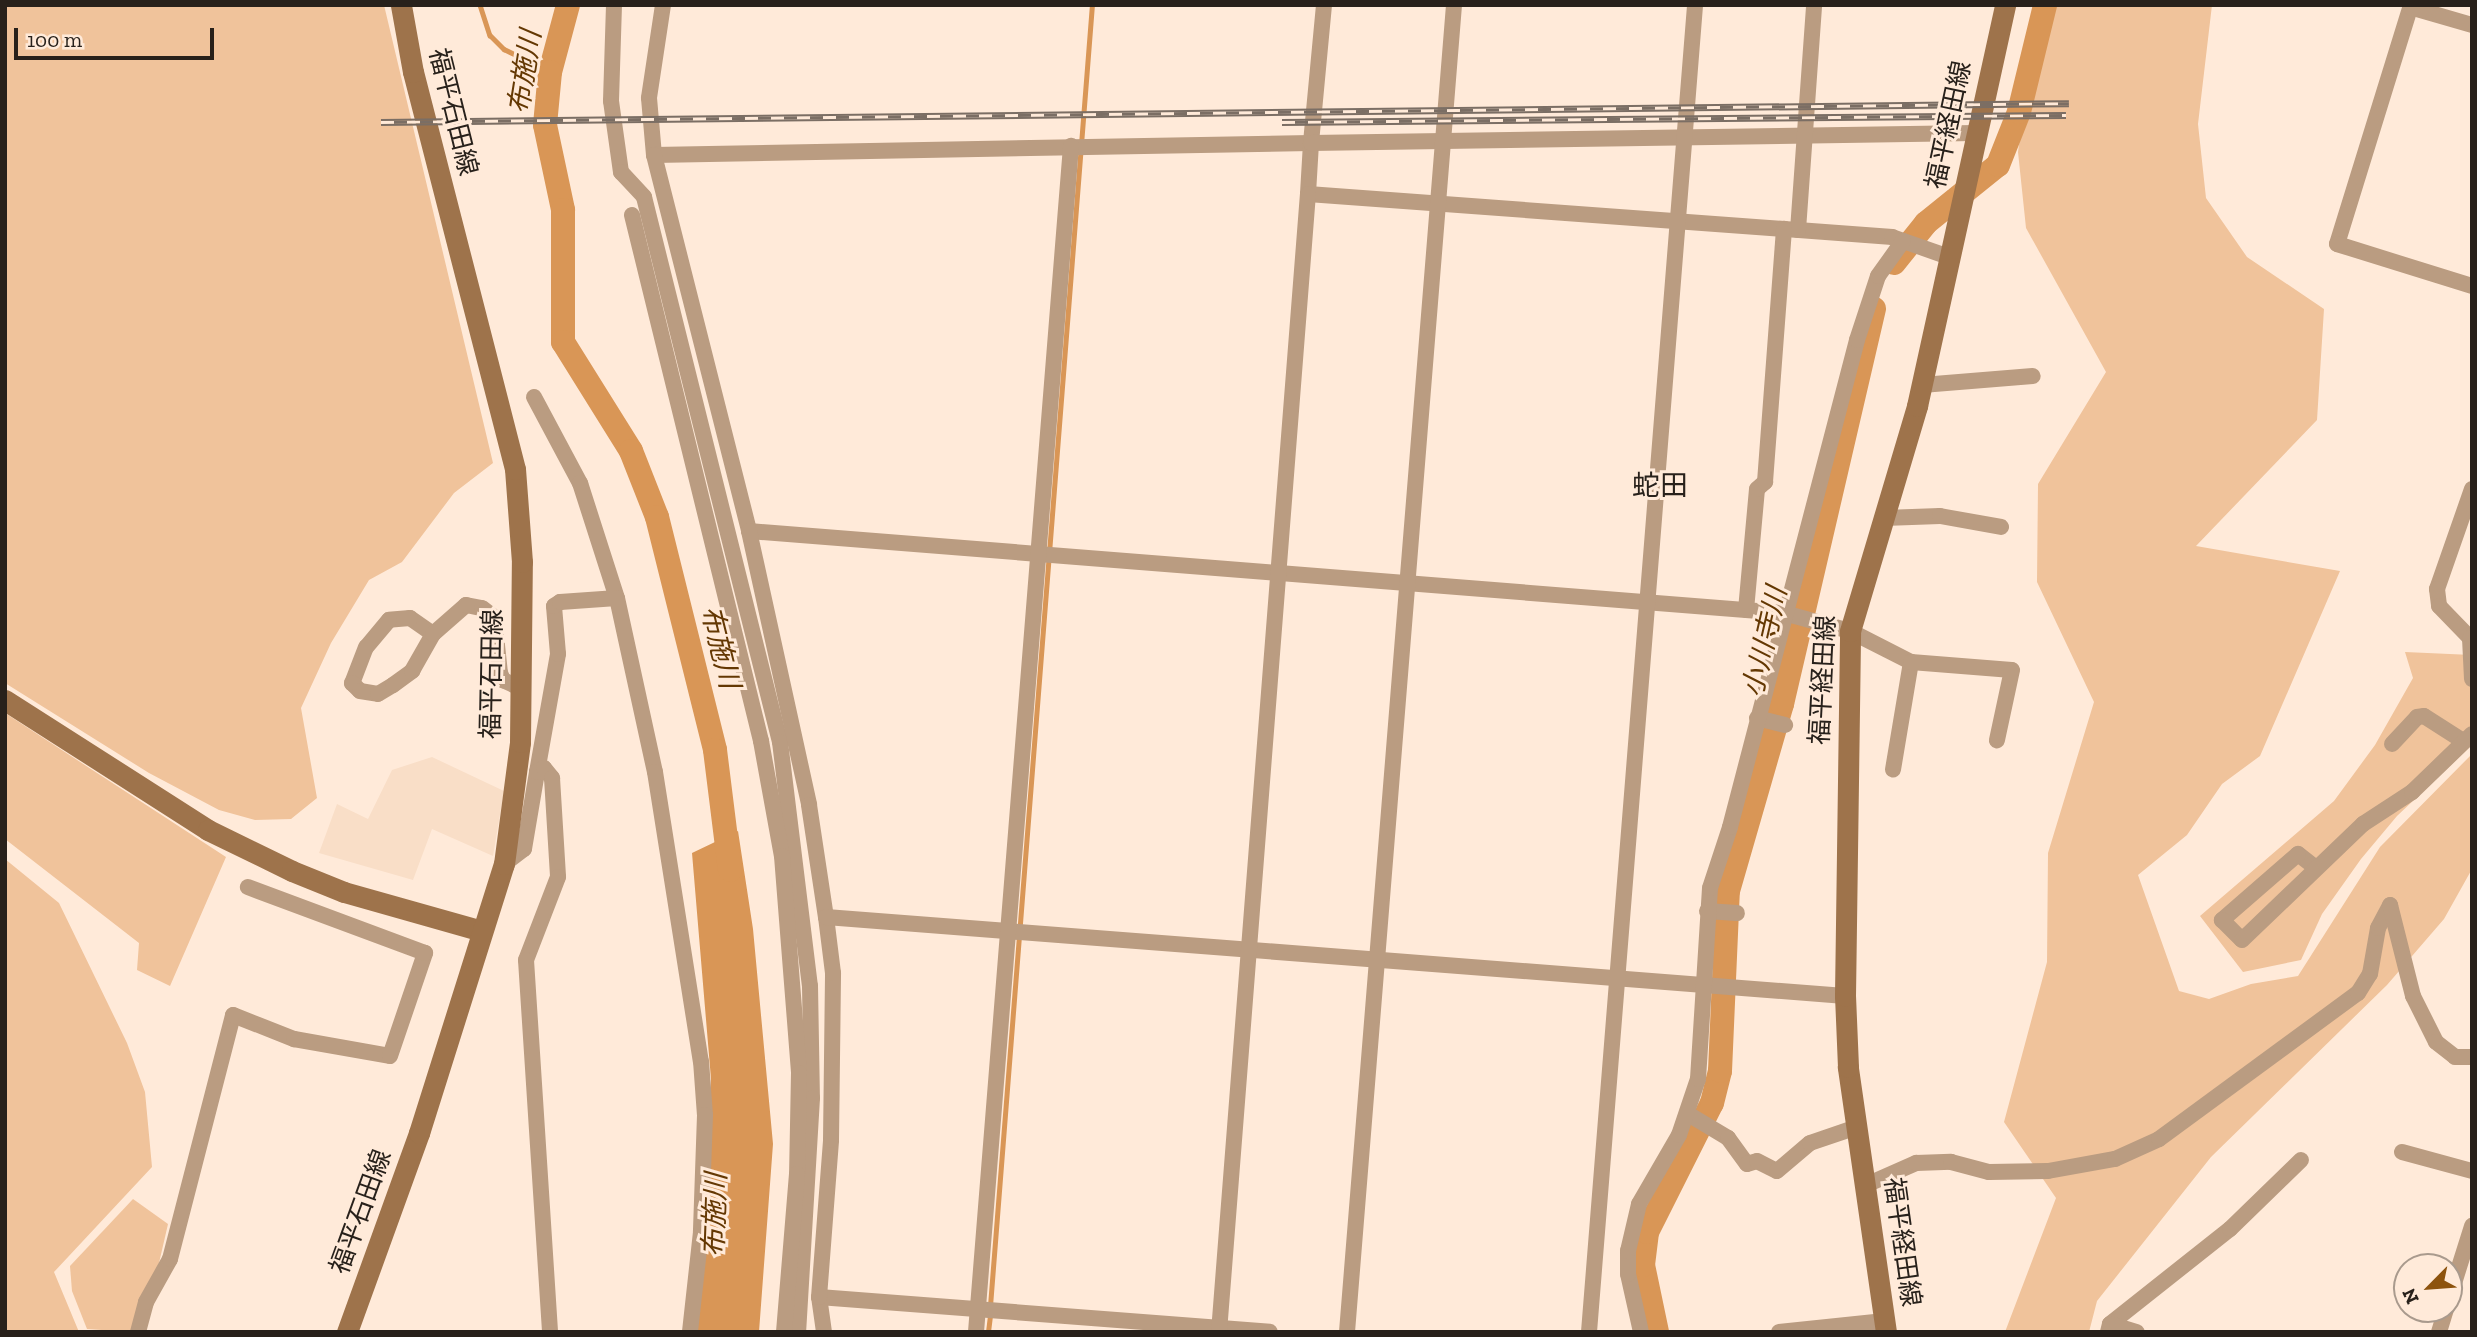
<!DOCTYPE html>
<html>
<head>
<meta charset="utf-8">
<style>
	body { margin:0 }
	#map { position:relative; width:2477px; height:1337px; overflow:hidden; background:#ffead9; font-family:"Zilla Slab","Noto Sans JP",serif }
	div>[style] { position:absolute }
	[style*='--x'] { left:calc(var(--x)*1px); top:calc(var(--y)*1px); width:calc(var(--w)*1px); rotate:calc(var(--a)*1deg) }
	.built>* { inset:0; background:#f9dec7 }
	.green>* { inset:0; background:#f0c39b }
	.water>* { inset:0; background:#d99656 }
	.stream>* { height:4.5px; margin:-2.25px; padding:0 2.25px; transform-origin:2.25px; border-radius:2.25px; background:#d99656 }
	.river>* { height:24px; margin:-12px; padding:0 12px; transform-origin:12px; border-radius:12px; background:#d99656 }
	.street>* { height:16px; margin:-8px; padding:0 8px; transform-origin:8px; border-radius:8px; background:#ba9c81 }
	.secondary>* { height:21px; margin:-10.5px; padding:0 10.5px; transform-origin:10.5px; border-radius:10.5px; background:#9e734b }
	.rail>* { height:7px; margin-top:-3.5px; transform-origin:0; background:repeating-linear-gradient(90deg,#ffead9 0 13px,#7b6e64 0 26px); box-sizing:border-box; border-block:2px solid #7b6e64 }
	span { translate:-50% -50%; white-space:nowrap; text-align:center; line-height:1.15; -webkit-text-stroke:6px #ffead9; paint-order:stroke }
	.street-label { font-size:26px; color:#28211b }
	.water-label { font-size:28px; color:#643803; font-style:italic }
	.neighbourhood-label { font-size:28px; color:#28211b }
	.frame { position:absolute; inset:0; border:7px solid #28211b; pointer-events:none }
	.north { position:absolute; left:2393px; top:1253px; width:70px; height:70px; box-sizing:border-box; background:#ffead9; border:2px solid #a99a8d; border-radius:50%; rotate:245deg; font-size:19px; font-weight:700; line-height:28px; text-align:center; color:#28211b }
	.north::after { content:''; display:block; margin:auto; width:24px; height:32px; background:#8d530d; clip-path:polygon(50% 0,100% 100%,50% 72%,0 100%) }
	.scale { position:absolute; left:14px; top:28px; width:200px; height:32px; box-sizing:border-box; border:4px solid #28211b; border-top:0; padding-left:9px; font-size:21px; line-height:24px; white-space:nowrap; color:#28211b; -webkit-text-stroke:5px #ffead9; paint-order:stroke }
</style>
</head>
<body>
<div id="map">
	<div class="built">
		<i style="clip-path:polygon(432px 757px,504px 791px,493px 856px,432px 829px,413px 880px,319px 853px,337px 804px,368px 819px,392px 770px)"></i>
	</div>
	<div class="green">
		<i style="clip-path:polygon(5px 5px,384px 5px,493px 463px,454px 493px,402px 562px,369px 580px,331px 643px,301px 708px,317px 798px,291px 819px,255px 820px,219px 810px,149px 773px,5px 683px)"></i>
		<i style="clip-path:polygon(2038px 5px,2212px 5px,2198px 124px,2206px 198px,2247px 257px,2324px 309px,2317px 420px,2196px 546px,2340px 571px,2260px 756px,2222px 784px,2187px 835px,2138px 875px,2179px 991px,2209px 999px,2251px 984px,2298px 976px,2380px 847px,2472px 754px,2472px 869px,2444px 919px,2387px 985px,2211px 1157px,2097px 1301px,2089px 1332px,2005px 1332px,2056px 1198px,2004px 1122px,2047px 962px,2048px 853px,2094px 702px,2037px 582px,2038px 484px,2106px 372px,2026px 228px,2018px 152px)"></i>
		<i style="clip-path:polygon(2405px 652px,2472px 655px,2472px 745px,2397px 816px,2361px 859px,2322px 914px,2301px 960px,2243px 972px,2200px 916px,2334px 801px,2375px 745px,2413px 678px)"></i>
		<i style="clip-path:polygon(5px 713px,226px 857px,170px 986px,137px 970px,139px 943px,5px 839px)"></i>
		<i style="clip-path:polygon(5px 859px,59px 903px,127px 1043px,145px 1092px,152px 1167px,54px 1272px,79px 1332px,5px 1332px)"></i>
		<i style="clip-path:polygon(133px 1199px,168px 1224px,159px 1263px,131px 1332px,87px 1329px,72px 1291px,70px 1266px)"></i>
	</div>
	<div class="water">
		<i style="clip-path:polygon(738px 831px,753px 929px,773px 1144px,759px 1332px,689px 1332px,702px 1279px,711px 1079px,692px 853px)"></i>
	</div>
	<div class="stream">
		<i style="--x:480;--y:5;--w:32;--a:72"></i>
		<i style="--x:490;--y:35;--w:20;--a:45"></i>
		<i style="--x:504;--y:49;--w:51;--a:26.6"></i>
		<i style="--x:990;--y:1306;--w:1305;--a:-85.52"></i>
		<i style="--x:988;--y:1332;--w:17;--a:-83"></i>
	</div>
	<div class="river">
		<i style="--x:568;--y:5;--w:69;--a:105"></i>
		<i style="--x:550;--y:72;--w:53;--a:95.4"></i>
		<i style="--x:545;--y:125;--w:87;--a:78"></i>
		<i style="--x:563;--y:210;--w:132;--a:90"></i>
		<i style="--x:563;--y:342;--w:128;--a:58"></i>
		<i style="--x:631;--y:451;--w:71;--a:68.5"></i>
		<i style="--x:657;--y:517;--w:240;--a:76"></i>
		<i style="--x:715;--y:750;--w:121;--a:82.9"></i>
		<i style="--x:1894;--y:263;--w:51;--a:-51.3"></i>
		<i style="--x:1926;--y:223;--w:92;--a:-38.9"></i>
		<i style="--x:1998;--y:165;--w:57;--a:-68.4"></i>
		<i style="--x:2019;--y:112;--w:110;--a:-76.3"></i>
		<i style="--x:1657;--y:1332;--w:68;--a:-101.8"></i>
		<i style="--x:1643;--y:1265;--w:33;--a:-83"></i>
		<i style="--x:1647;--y:1232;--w:144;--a:-63.3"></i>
		<i style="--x:1712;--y:1103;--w:33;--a:-76"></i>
		<i style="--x:1720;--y:1071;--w:180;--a:-87.5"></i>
		<i style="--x:1728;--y:891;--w:195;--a:-73.9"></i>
		<i style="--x:1782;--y:704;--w:406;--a:-76.9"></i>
	</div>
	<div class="street">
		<i style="--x:614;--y:5;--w:96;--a:91.8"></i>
		<i style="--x:611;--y:101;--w:72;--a:82"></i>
		<i style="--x:621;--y:172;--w:34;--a:47"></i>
		<i style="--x:644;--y:197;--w:562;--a:75.99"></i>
		<i style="--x:780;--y:742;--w:246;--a:83"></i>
		<i style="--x:810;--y:986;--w:112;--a:89"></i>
		<i style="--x:812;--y:1098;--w:234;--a:93.4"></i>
		<i style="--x:663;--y:5;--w:94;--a:98.6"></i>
		<i style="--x:649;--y:98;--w:57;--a:85"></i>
		<i style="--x:654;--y:155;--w:657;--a:-1.05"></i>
		<i style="--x:1311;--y:143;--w:51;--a:93.4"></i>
		<i style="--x:1308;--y:194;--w:586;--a:4.21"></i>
		<i style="--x:1892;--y:237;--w:60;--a:19.3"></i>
		<i style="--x:1324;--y:5;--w:139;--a:95.4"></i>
		<i style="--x:1311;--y:143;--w:664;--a:-0.86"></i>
		<i style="--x:2411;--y:5;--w:250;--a:107.2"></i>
		<i style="--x:2337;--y:244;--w:141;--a:17.3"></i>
		<i style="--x:2410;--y:7;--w:65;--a:16.2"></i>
		<i style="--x:654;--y:155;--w:388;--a:75.8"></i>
		<i style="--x:749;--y:531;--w:1038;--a:4.53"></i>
		<i style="--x:1784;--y:613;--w:68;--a:15.3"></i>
		<i style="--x:1850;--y:631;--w:68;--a:26.9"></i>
		<i style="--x:1911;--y:662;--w:109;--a:99.5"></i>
		<i style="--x:632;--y:215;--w:542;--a:76.22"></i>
		<i style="--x:761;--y:741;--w:117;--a:79.7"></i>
		<i style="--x:782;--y:856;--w:218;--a:85.5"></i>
		<i style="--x:799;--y:1073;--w:101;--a:91.1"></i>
		<i style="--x:797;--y:1174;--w:159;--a:94.7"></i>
		<i style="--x:1798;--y:230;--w:226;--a:-85.9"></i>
		<i style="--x:1922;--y:385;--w:111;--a:-4.6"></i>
		<i style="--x:534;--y:397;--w:98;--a:61.9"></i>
		<i style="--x:580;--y:483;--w:121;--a:72.2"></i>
		<i style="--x:2472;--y:489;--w:106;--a:109.3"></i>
		<i style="--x:2437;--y:589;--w:17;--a:83"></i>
		<i style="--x:2439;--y:606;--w:47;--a:45.9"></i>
		<i style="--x:1884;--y:518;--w:56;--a:-2"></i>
		<i style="--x:1940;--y:516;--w:62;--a:10.2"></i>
		<i style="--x:749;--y:531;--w:280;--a:77.6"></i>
		<i style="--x:809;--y:805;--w:113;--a:81.4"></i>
		<i style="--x:1746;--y:610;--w:121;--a:-84.8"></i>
		<i style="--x:1757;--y:489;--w:11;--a:-41"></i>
		<i style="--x:1765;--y:482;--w:254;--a:-85.7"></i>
		<i style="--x:433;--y:634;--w:28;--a:-145"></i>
		<i style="--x:410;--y:618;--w:21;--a:175"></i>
		<i style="--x:389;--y:620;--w:35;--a:130"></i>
		<i style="--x:366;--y:647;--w:39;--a:111"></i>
		<i style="--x:352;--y:683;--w:11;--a:45"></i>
		<i style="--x:360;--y:691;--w:18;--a:9"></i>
		<i style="--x:378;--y:694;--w:17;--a:-31"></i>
		<i style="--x:393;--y:685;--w:24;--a:-36"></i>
		<i style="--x:412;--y:671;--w:43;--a:-60.4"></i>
		<i style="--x:433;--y:634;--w:44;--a:-41.3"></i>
		<i style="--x:466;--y:605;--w:16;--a:11"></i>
		<i style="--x:482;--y:608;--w:15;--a:37"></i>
		<i style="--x:494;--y:617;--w:56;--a:83.9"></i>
		<i style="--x:500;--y:673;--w:8;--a:67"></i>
		<i style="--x:503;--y:680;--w:21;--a:25"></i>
		<i style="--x:2470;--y:638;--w:41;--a:87.2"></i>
		<i style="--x:1911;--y:662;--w:101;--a:4.5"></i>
		<i style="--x:2012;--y:670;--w:72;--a:102.1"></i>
		<i style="--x:1757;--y:718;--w:29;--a:14"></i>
		<i style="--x:2392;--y:744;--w:37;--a:-47"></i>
		<i style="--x:2417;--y:717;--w:7;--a:-8"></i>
		<i style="--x:2424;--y:716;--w:46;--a:32.7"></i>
		<i style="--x:537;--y:772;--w:120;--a:-79.9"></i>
		<i style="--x:558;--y:654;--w:48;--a:-94.8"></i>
		<i style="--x:554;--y:606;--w:7;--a:-34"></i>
		<i style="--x:560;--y:602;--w:57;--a:-4"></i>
		<i style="--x:617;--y:598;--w:178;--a:77.7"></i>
		<i style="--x:655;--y:772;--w:293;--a:81"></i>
		<i style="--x:701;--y:1061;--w:54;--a:85.8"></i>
		<i style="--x:705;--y:1115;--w:117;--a:92"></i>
		<i style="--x:701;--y:1232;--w:101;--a:96.3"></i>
		<i style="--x:504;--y:864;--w:25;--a:-37"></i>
		<i style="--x:524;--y:849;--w:78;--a:-80.4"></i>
		<i style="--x:537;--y:772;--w:8;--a:-30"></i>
		<i style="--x:544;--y:768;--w:13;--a:51"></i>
		<i style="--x:552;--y:778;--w:99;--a:86.5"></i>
		<i style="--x:558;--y:877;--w:89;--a:111.1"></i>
		<i style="--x:526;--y:960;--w:373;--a:86.3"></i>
		<i style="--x:2316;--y:868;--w:23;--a:-142"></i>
		<i style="--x:2298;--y:854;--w:101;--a:139"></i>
		<i style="--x:2222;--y:920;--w:28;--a:45"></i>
		<i style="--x:2242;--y:940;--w:168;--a:-43.8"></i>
		<i style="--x:2363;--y:824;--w:59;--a:-33.1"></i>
		<i style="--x:2412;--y:792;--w:83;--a:-44"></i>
		<i style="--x:1707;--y:911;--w:30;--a:4"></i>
		<i style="--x:1688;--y:1114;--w:47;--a:31"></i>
		<i style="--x:1728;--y:1138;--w:32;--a:54"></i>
		<i style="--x:1747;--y:1164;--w:10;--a:-17"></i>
		<i style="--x:1757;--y:1161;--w:22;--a:27"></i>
		<i style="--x:1777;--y:1171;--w:43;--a:-40.3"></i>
		<i style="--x:1810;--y:1143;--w:50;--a:-18.8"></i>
		<i style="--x:2402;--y:1152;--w:73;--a:15.2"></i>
		<i style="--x:1866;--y:1185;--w:55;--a:-23.7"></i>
		<i style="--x:1916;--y:1163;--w:35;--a:-2"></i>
		<i style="--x:1951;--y:1162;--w:39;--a:15"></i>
		<i style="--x:1989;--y:1172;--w:59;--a:-1"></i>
		<i style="--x:2048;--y:1171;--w:68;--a:-10.2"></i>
		<i style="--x:2115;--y:1159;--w:48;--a:-24.4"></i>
		<i style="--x:2159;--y:1139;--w:247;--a:-36.3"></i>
		<i style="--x:2358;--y:993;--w:22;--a:-58"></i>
		<i style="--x:2370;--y:974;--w:47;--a:-80.1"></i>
		<i style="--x:2378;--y:928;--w:26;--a:-62"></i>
		<i style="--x:2390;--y:905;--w:94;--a:75.8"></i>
		<i style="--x:2413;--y:996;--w:51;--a:63.4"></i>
		<i style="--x:2436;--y:1042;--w:24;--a:38"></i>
		<i style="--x:2455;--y:1057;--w:17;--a:0"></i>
		<i style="--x:819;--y:1297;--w:452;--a:4.4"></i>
		<i style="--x:2449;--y:1299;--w:77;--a:-72.5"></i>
		<i style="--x:2110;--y:1324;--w:153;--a:-38.4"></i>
		<i style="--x:2230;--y:1229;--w:99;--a:-44.2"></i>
		<i style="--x:138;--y:1332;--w:31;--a:-75"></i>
		<i style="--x:146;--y:1302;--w:49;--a:-60.8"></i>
		<i style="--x:170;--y:1259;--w:252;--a:-75.5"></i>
		<i style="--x:233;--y:1015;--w:66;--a:21.5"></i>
		<i style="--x:294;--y:1039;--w:97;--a:10"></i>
		<i style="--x:390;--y:1056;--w:109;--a:-71.2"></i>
		<i style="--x:425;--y:953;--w:189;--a:-159.6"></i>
		<i style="--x:824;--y:1332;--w:35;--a:-98"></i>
		<i style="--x:819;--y:1297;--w:157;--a:-85.6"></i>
		<i style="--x:831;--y:1140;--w:167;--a:-89.3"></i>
		<i style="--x:833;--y:973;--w:56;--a:-97.1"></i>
		<i style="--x:826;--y:917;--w:1022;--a:4.43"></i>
		<i style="--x:976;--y:1332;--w:1190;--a:-85.42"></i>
		<i style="--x:1219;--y:1332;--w:1141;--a:-85.53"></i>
		<i style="--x:1347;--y:1332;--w:1331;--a:-85.39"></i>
		<i style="--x:1589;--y:1332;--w:1331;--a:-85.43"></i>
		<i style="--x:1641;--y:1332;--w:59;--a:-102.6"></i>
		<i style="--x:1628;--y:1274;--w:23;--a:-90"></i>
		<i style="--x:1628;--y:1251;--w:48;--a:-76.8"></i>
		<i style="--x:1639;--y:1204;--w:80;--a:-59.9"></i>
		<i style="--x:1679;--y:1135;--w:59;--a:-71.3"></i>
		<i style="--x:1698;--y:1079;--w:191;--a:-86.4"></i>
		<i style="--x:1710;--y:888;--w:64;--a:-71.8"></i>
		<i style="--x:1730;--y:827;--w:503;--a:-75.38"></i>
		<i style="--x:1857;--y:340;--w:67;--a:-71.8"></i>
		<i style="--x:1878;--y:276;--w:43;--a:-54.5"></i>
		<i style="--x:1779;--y:1332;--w:106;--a:-6"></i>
		<i style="--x:2108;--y:1332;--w:8;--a:-76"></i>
		<i style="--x:2110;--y:1324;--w:28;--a:17"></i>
		<i style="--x:2439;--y:1332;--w:24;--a:-73"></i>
	</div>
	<div class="secondary">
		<i style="--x:5;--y:700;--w:241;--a:32.6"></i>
		<i style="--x:208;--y:830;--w:93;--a:26"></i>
		<i style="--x:292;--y:871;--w:56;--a:22"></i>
		<i style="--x:344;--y:892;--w:143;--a:15.8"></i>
		<i style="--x:347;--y:1332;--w:212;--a:-70.1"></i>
		<i style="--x:419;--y:1133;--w:282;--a:-72.5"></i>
		<i style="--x:504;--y:864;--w:123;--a:-82.5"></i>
		<i style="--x:520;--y:742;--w:180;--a:-89.4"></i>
		<i style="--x:522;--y:562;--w:93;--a:-94.3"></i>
		<i style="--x:515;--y:469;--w:410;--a:-104.4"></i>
		<i style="--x:413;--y:72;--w:68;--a:-100.2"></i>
		<i style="--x:1886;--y:1332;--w:268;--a:-98.2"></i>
		<i style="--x:1848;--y:1067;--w:71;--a:-92.4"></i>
		<i style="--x:1845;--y:996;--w:365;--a:-89.2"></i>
		<i style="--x:1850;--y:631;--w:235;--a:-73.4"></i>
		<i style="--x:1917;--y:406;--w:411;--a:-77.6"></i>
	</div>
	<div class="rail">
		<i style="--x:381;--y:122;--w:1688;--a:-0.64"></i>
		<i style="--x:1282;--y:122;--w:784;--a:-0.51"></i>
	</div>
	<div class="street-label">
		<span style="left:453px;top:112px;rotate:76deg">福平石田線</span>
		<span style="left:1949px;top:125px;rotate:-78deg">福平経田線</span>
		<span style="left:492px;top:674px;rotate:-89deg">福平石田線</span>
		<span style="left:1823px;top:680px;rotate:-87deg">福平経田線</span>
		<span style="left:361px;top:1212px;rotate:-70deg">福平石田線</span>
		<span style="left:1902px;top:1242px;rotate:82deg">福平経田線</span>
	</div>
	<div class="water-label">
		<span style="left:525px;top:72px;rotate:-81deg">布施川</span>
		<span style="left:1765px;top:642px;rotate:-77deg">小川寺川</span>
		<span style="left:720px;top:647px;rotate:76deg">布施川</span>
		<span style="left:715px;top:1215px;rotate:-88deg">布施川</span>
	</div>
	<div class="neighbourhood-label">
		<span style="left:1660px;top:486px">蛇田</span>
	</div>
	<div class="frame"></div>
	<div class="north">N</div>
	<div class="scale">100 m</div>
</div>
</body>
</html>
